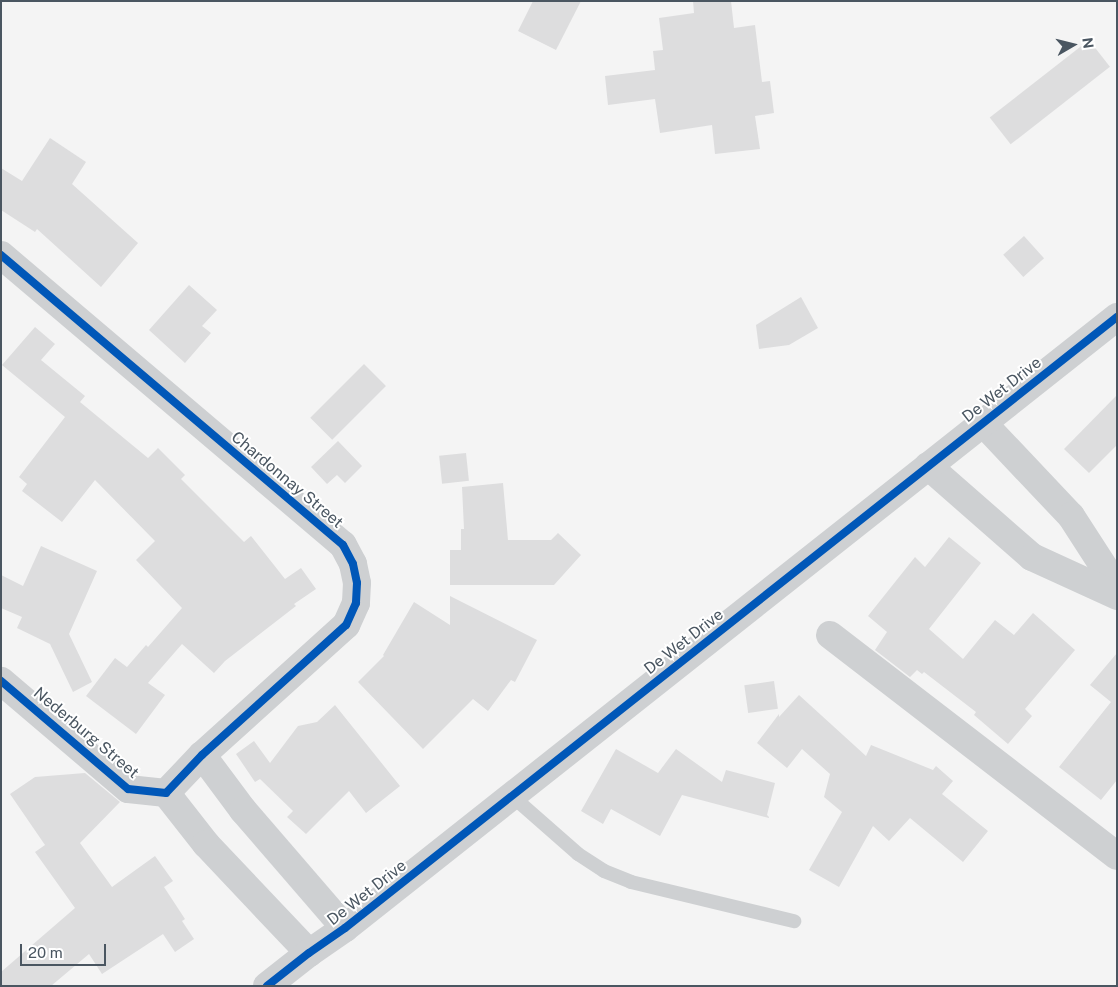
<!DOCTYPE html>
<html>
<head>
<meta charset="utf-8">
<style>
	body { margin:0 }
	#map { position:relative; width:1118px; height:987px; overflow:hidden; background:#f4f4f4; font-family:"Public Sans",sans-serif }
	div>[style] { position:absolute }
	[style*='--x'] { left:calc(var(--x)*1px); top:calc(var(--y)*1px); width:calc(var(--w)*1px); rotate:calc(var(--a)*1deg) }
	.building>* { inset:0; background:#ddddde; transform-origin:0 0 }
	.service>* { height:14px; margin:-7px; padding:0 7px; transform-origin:7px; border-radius:7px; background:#ced0d2 }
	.minor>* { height:28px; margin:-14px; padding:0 14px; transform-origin:14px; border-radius:14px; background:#ced0d2 }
	.cycleway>* { height:8px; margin:-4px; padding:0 4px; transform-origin:4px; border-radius:4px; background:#0057b8 }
	span { translate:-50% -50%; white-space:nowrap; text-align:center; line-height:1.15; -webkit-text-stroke:4px #fff; paint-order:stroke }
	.street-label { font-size:16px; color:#4a5661 }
	.frame { position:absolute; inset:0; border:2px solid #4a5661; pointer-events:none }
	.north { position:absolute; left:1048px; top:20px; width:50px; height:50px; -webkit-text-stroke:4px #fff; paint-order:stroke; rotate:82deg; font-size:14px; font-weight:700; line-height:20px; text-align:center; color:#4a5661 }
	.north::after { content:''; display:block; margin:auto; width:18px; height:22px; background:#4a5661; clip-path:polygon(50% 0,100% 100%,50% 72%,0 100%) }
	.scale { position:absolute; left:20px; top:944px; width:86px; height:22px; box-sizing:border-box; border:2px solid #4a5661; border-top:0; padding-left:6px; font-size:15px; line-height:18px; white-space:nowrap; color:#4a5661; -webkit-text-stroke:4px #fff; paint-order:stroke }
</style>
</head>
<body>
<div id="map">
	<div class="building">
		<i style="clip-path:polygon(533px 1px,581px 1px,556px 50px,518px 31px)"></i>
		<i style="clip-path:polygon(693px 1px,731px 1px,734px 28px,755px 25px,762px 82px,770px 81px,774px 113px,755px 116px,760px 149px,715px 154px,712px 125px,660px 133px,655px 99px,608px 105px,605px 76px,655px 70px,653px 51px,663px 50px,659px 18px,694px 13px)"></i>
		<i style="left:1089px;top:40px;width:34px;height:126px;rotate:52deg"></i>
		<i style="clip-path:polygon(50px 138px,86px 162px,72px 184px,138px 243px,101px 287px,37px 229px,35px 232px,1px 210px,1px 168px,22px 181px)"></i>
		<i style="left:1024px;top:236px;width:30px;height:28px;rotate:48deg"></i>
		<i style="clip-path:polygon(189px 285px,217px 310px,202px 326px,211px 333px,185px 363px,149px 330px)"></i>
		<i style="clip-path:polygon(801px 297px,818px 328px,789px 345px,759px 349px,756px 325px)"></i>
		<i style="clip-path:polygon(35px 327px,55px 344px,41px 360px,85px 396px,80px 402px,148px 458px,158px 448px,185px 475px,181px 479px,244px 542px,251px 536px,285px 579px,301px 568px,316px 589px,294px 604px,296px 606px,225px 661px,214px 673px,182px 644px,148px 683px,165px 695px,136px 734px,86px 696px,115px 658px,127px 667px,146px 645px,148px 647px,182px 608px,136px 560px,155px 541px,95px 480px,62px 522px,22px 491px,27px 484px,19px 477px,65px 417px,2px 365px)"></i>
		<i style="left:364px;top:364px;width:31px;height:76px;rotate:45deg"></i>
		<i style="clip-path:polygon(1117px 395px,1117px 445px,1089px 473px,1064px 449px)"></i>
		<i style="clip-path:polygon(338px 441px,362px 466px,345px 483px,337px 475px,327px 484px,311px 467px)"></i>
		<i style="left:466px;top:453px;width:28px;height:27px;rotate:84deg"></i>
		<i style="clip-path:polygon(503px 483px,508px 540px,551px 540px,558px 533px,581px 555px,554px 585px,450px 585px,450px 550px,461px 550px,461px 529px,464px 529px,462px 487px)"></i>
		<i style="clip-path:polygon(949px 537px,981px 563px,929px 629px,963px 659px,995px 620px,1014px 635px,1033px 613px,1075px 650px,1025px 709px,1032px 716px,1008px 744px,974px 715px,976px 712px,924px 672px,922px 674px,917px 670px,910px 677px,875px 650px,887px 632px,868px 616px,915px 557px,925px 567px)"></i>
		<i style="clip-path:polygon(41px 546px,97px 571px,69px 634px,92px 682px,73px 692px,50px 644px,17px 628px,22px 617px,1px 608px,1px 575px,23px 586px)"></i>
		<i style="clip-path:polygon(450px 596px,537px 640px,515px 682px,511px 680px,488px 711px,473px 699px,423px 749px,358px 682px,384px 656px,383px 655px,414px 602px,450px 625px)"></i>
		<i style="clip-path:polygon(1117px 653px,1117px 780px,1101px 800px,1059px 767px,1111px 702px,1090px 685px)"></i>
		<i style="left:774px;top:681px;width:28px;height:30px;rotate:82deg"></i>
		<i style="clip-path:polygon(799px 695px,866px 756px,871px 745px,933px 770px,936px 766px,953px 781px,942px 794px,988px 831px,963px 862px,910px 818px,889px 841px,873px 826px,839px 887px,809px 870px,842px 812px,824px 797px,830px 774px,802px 749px,787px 768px,757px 743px,779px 714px,779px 717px)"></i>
		<i style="clip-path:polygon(335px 705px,400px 786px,366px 813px,349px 791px,306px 834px,287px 817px,293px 811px,260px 779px,255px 782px,236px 754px,254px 741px,270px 763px,298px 726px,317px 722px)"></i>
		<i style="clip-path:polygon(616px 749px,658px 773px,676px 749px,722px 782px,726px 770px,775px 783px,767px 815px,769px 817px,769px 818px,682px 795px,660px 836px,611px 809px,603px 824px,581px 811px)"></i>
		<i style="clip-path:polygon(85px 773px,120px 802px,80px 843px,112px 887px,155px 856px,173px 881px,164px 887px,185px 919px,182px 921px,194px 939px,175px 952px,163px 934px,102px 974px,89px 954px,51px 986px,1px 986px,1px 972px,75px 908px,35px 852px,45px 845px,10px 794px,35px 777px)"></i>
	</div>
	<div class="service">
		<i style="--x:512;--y:796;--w:88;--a:41.3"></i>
		<i style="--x:578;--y:854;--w:31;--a:33"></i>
		<i style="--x:604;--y:871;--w:29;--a:22"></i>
		<i style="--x:631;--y:882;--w:168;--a:13.5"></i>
	</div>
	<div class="minor">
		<i style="--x:1;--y:255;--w:448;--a:40.3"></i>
		<i style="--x:343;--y:545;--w:21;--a:62"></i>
		<i style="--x:353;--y:564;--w:19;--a:78"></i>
		<i style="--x:357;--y:583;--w:20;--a:93"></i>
		<i style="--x:356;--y:603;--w:24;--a:114"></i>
		<i style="--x:346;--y:625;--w:194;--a:137.9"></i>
		<i style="--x:202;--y:755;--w:52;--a:133.5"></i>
		<i style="--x:166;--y:793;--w:38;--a:-174"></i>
		<i style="--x:128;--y:789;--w:167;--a:-139.6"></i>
		<i style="--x:983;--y:423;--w:128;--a:46.6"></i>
		<i style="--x:1071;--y:516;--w:85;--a:57.1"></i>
		<i style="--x:928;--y:466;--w:138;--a:41.2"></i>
		<i style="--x:1032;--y:557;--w:94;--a:24.6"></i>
		<i style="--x:830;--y:635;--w:362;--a:37.6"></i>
		<i style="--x:202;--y:755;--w:69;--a:53.3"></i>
		<i style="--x:243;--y:810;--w:156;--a:49.2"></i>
		<i style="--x:166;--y:793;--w:65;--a:51.9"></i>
		<i style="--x:206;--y:844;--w:150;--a:46.6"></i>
		<i style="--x:267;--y:986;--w:53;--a:-38.2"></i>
		<i style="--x:309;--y:953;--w:44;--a:-34.8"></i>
		<i style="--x:345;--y:928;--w:985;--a:-38.36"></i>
	</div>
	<div class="cycleway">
		<i style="--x:1;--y:255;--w:448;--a:40.3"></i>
		<i style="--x:343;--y:545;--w:21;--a:62"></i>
		<i style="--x:353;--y:564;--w:19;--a:78"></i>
		<i style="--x:357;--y:583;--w:20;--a:93"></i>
		<i style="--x:356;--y:603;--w:24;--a:114"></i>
		<i style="--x:346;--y:625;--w:194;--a:137.9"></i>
		<i style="--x:202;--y:755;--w:52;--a:133.5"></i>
		<i style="--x:166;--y:793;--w:38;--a:-174"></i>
		<i style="--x:128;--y:789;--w:167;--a:-139.6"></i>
		<i style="--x:267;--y:986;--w:53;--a:-38.2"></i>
		<i style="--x:309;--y:953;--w:44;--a:-34.8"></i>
		<i style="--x:345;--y:928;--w:985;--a:-38.36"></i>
	</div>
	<div class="street-label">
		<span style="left:1002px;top:390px;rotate:-38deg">De Wet Drive</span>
		<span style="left:287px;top:480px;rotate:40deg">Chardonnay Street</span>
		<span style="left:684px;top:642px;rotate:-38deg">De Wet Drive</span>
		<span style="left:86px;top:733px;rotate:40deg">Nederburg Street</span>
		<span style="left:367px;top:893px;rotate:-38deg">De Wet Drive</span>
	</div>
	<div class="frame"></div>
	<div class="north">N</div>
	<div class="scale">20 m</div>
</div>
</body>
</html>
